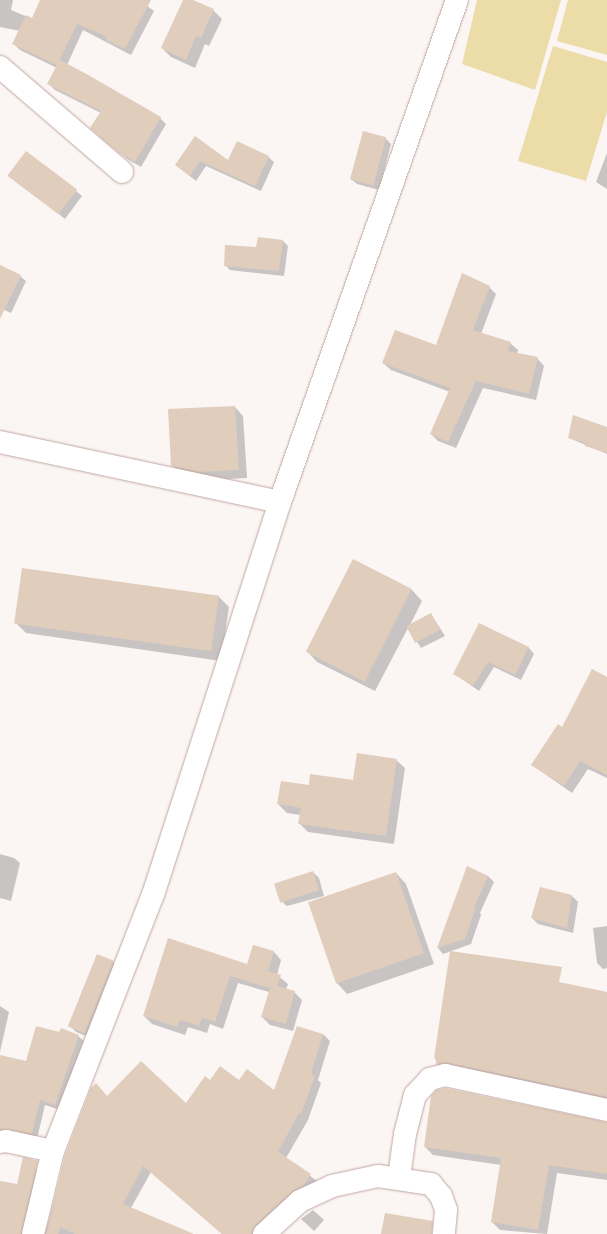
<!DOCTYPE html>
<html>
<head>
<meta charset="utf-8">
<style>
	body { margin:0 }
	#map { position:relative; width:607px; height:1234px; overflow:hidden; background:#fbf5f4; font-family:Helvetica,sans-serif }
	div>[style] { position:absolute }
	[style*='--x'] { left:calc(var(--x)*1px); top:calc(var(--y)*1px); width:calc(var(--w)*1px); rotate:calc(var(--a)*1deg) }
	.green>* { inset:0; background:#ecdca8 }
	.shadow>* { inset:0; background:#0003 }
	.building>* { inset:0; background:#e0cdbc; transform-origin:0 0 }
	.roads { filter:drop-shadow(0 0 1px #c0a69f) drop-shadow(0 0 1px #c0a69f) }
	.minor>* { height:22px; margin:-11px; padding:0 11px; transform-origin:11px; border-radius:11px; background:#fff }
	span { translate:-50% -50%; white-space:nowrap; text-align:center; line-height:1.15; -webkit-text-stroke:3px #fbf5f4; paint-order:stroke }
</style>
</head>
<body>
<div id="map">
	<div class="green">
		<i style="clip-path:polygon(477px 0,561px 0,535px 90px,462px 64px)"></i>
		<i style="clip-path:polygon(568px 0,607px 0,607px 55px,557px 41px)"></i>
		<i style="clip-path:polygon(553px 46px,607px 62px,607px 112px,586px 181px,518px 161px)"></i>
	</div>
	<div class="shadow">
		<i style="clip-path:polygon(0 0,13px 0,11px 10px,32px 19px,43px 0,139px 0,154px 11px,131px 55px,83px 30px,67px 65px,160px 118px,166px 124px,141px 167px,127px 159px,97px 134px,101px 113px,55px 90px,49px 84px,57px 68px,20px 50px,14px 44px,20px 31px,0 27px)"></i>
		<i style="clip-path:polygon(184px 0,191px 0,213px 10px,222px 19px,209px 46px,205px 44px,195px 68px,171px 57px,162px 48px)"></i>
		<i style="clip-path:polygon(195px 138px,229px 162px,268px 157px,274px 162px,261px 191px,206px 166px,196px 181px,182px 170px,176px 165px)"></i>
		<i style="clip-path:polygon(385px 138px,391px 144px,379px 190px,357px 184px,351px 179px)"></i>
		<i style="clip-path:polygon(607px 153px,607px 189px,596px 182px)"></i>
		<i style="clip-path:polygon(9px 175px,76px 191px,82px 196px,65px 219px)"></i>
		<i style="clip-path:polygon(258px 238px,283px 241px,288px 246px,284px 276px,230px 270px,225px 265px,257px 249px)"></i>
		<i style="clip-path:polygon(0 266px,20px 276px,26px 281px,11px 313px,0 308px)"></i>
		<i style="clip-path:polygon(489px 287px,496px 294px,481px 334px,510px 343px,518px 350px,517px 354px,537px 358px,544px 366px,536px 400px,483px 388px,456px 448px,438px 441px,431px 434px,450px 392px,391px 370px,383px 363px,436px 346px)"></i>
		<i style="clip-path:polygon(235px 407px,243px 416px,247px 478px,209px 480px,181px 474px,172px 465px)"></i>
		<i style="clip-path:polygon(607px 428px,607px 454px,569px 438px)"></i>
		<i style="clip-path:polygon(354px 560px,412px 590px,422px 601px,410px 625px,431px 614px,445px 636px,421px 648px,408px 628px,375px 691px,317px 662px,307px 651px)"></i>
		<i style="clip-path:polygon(218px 596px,229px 607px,221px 661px,26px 633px,15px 622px)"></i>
		<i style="clip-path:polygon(480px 624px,529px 648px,534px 654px,521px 680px,494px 667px,479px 691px,455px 674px)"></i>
		<i style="clip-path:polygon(607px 678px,607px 778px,588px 769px,572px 793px,532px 765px)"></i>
		<i style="clip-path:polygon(396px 760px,405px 768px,394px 844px,308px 832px,299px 823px,301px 815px,287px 813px,278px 804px,310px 786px,354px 781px)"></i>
		<i style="clip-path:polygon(0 854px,14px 858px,20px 863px,11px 901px,0 898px)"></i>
		<i style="clip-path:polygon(468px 867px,488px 876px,494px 882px,480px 913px,481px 915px,471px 944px,443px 954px,438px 948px)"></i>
		<i style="clip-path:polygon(313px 872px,319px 878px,324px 896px,287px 906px,281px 901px)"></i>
		<i style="clip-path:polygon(396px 873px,406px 884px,434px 964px,347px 994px,337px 983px)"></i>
		<i style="clip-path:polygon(572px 896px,578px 902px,573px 933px,538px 924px,532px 918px)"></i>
		<i style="clip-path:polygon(607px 926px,607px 968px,603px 969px,597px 963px,593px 928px)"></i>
		<i style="clip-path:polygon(274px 952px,281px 960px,277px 975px,288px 984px,286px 990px,294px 992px,302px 1000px,293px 1031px,270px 1025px,262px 1017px,269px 992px,238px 983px,223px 1029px,210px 1024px,207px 1033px,188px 1027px,185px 1035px,152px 1024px,144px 1016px)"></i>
		<i style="clip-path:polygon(113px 962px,119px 967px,91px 1038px,76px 1032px,70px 1026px)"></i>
		<i style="clip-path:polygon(543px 980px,607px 994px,607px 1103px,445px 1072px,437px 1064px,435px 1057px)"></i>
		<i style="clip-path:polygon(0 1006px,9px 1012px,0 1052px)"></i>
		<i style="clip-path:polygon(60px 1034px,78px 1036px,84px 1041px,60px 1110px,45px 1105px,37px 1139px,0 1138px,0 1056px,26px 1062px)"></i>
		<i style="clip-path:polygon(323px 1034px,330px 1041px,318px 1080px,321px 1083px,308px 1120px,286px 1158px,317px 1181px,261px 1234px,222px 1234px,151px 1172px,131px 1208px,192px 1234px,45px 1234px,63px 1168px,96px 1085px,108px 1097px,186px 1104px,210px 1081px,239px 1081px,274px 1092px)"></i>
		<i style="clip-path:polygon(607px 1122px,607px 1180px,557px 1173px,547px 1234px,500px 1230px,492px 1222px,501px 1165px,433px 1155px,425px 1147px)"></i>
		<i style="clip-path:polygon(36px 1169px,43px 1176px,30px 1234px,0 1234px,0 1182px,18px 1185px)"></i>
		<i style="clip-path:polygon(313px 1210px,324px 1220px,314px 1231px,301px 1219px)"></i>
	</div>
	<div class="building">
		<i style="clip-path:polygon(40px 0,151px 0,125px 49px,106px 40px,107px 37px,77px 24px,58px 63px,60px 60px,90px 76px,161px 117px,135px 162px,119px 153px,90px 128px,101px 111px,47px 84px,57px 65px,12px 44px,26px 15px,32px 18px)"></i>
		<i style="clip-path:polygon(183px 0,193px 0,214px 9px,201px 38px,196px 36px,186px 60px,161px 48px)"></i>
		<i style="left:363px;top:131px;width:24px;height:50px;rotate:15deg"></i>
		<i style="clip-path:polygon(195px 136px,228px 160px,237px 141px,269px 156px,255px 186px,200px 161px,190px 176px,175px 165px)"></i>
		<i style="left:26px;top:151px;width:64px;height:31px;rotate:37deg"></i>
		<i style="clip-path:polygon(258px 237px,283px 240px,279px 271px,224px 266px,225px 245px,256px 247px)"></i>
		<i style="clip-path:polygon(0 265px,21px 275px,0 319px)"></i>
		<i style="clip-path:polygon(462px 273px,490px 286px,473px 330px,511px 342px,508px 351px,538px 357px,529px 394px,476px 381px,448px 442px,430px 434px,450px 388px,382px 363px,395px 330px,436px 345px)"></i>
		<i style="clip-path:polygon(235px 406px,239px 470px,200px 472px,171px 466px,168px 409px)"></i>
		<i style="clip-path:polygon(573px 415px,607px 427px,607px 453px,585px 446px,586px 443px,568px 438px)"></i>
		<i style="left:353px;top:559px;width:66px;height:104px;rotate:27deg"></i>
		<i style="left:22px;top:568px;width:199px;height:56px;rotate:8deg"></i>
		<i style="left:431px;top:613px;width:19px;height:28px;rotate:62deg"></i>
		<i style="clip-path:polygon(479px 623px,529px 647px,515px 675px,488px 662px,473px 686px,453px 674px)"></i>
		<i style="clip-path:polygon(592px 669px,607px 677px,607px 775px,580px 761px,564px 786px,531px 765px,558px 724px,562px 727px)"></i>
		<i style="clip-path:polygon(357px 753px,397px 759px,386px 836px,298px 824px,301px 808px,277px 804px,281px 781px,309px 785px,310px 774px,353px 780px)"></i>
		<i style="clip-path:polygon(467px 866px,488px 876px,474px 908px,476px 908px,465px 939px,437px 948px)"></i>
		<i style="left:313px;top:871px;width:20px;height:41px;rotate:72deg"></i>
		<i style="left:396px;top:872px;width:86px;height:93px;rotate:71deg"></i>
		<i style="clip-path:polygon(540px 887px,572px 895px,567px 928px,531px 918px)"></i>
		<i style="clip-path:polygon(168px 938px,247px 964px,253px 945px,274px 951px,268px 971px,281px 975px,277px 986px,295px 991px,286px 1024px,261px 1017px,270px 988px,230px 976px,215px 1022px,202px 1017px,199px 1026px,180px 1020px,177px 1027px,143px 1016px)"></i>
		<i style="clip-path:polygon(450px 951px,562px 967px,559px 982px,607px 992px,607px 1097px,448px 1063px,436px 1065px,437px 1058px,434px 1058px)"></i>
		<i style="left:97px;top:954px;width:18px;height:78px;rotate:22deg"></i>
		<i style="clip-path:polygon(36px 1026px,59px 1032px,61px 1028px,79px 1035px,55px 1105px,40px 1100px,32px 1134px,0 1129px,0 1055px,26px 1061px)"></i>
		<i style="clip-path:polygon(297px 1026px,323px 1034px,311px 1074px,315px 1076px,301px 1114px,299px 1113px,278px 1152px,311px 1174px,303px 1186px,292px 1192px,256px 1225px,252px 1234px,222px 1234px,143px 1166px,123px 1204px,194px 1234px,75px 1234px,61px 1227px,58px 1234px,46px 1234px,65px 1155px,91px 1088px,96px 1083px,107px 1096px,141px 1061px,186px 1103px,205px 1076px,210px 1080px,220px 1066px,239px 1080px,247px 1069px,274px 1090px)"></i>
		<i style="clip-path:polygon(445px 1088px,607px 1122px,607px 1174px,549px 1165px,538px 1230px,491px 1222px,501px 1158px,424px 1147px,431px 1096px,437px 1090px)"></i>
		<i style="clip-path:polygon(23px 1157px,38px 1161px,21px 1234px,0 1234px,0 1181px,17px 1184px)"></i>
		<i style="clip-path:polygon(385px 1213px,433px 1221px,432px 1234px,381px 1234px)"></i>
	</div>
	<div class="roads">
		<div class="minor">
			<i style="--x:0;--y:67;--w:161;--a:40.7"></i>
			<i style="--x:0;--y:442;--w:286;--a:12.1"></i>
			<i style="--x:0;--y:1142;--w:6;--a:-9"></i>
			<i style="--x:6;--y:1141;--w:48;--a:12"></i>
			<i style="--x:399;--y:1177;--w:43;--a:-82.1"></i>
			<i style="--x:405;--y:1134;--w:40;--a:-75.6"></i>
			<i style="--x:415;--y:1095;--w:22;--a:-47"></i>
			<i style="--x:430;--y:1079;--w:16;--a:-15"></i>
			<i style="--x:445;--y:1075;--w:166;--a:12.2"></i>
			<i style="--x:33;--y:1234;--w:85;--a:-76.5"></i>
			<i style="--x:53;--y:1151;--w:275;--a:-68.7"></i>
			<i style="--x:153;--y:895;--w:413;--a:-72.1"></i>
			<i style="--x:280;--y:502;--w:532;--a:-70.58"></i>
			<i style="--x:264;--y:1234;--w:49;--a:-42.5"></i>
			<i style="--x:300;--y:1201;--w:35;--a:-25"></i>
			<i style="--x:332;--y:1186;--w:47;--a:-12.3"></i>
			<i style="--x:378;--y:1176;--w:54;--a:8.6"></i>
			<i style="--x:431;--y:1184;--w:16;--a:50"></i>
			<i style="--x:441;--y:1196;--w:15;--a:70"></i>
			<i style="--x:446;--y:1210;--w:24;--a:95"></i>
		</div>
	</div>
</div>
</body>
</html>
